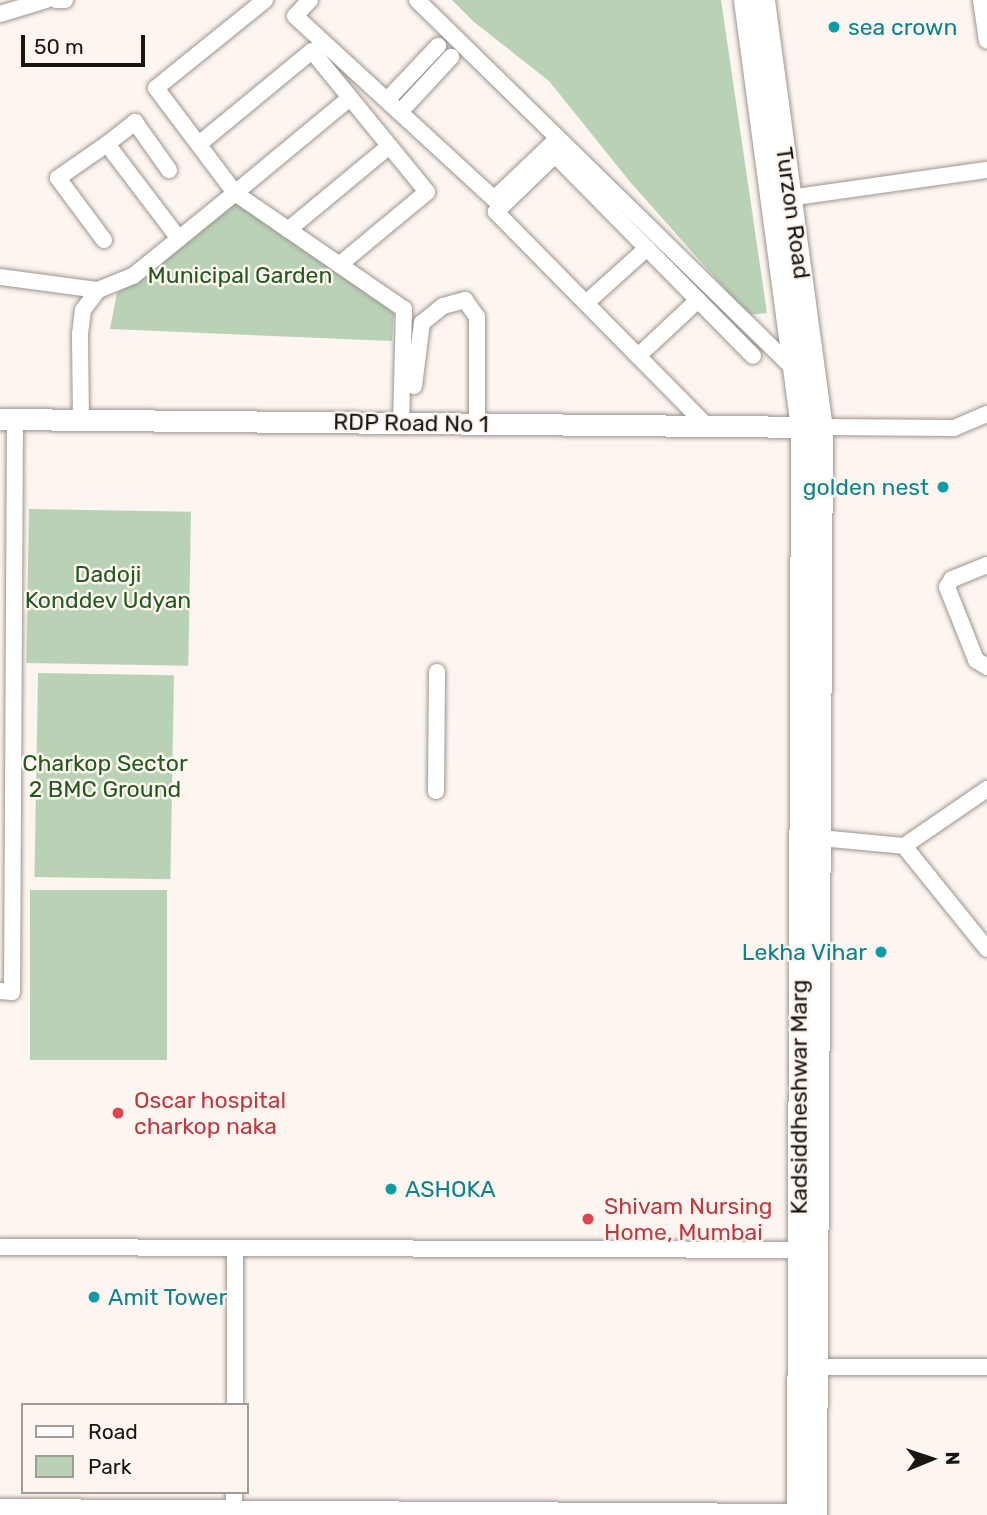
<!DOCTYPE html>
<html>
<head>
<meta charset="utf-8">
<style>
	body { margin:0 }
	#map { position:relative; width:987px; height:1515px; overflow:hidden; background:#fdf5ef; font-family:Rubik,sans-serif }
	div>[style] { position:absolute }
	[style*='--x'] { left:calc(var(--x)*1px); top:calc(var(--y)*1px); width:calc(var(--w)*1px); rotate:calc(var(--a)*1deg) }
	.green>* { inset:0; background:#b9d2b6; transform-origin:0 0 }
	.roads { filter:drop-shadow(0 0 2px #9c958f) drop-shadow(0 0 2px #9c958f) }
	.street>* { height:16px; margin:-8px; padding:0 8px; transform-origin:8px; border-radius:8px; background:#fff }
	.secondary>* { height:21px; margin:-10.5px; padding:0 10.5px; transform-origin:10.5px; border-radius:10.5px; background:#fff }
	.dots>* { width:19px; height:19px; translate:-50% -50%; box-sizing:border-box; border:4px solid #fdf5ef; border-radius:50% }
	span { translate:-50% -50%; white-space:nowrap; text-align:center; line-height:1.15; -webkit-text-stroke:5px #fdf5ef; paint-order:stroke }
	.culture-label { font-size:23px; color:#0d838f }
	.left { translate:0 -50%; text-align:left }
	.right { translate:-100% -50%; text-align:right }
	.street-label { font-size:23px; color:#181513 }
	.park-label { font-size:23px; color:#23591f }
	.health-label { font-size:23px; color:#be3a42 }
	.legend { position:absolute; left:21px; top:1403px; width:228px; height:91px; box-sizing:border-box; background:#fdf5ef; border:2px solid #a19b97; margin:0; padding:9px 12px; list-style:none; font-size:21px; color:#181513 }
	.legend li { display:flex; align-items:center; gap:14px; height:35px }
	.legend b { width:35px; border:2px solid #a19b97 }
	.north { position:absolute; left:896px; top:1424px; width:70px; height:70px; -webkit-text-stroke:5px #fdf5ef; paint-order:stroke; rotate:88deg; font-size:19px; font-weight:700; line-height:28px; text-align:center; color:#181513 }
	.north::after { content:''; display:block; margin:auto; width:24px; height:32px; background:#181513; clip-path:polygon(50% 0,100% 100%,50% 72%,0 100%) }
	.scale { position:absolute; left:21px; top:35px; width:124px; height:32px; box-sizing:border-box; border:4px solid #181513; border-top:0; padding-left:9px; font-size:21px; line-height:24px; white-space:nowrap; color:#181513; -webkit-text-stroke:5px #fdf5ef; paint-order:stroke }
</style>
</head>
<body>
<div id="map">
	<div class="green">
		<i style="clip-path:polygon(452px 0,721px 0,767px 313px,748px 315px,631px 183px,549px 81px,474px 22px)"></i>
		<i style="clip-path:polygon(238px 202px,394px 310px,392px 341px,110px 329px,117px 293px)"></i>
		<i style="left:29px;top:509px;width:162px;height:154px;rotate:1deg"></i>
		<i style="left:38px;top:673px;width:136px;height:204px;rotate:1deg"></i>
		<i style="left:30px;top:890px;width:137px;height:170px"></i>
	</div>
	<div class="roads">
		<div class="street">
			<i style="--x:56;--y:0;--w:9;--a:0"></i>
			<i style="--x:265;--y:0;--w:140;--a:141.1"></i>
			<i style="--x:156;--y:88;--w:131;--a:53"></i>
			<i style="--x:235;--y:193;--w:149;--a:-39.6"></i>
			<i style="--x:310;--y:0;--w:22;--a:133"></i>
			<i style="--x:295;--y:16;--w:270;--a:42.6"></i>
			<i style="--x:494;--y:199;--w:87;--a:-43.6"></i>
			<i style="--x:417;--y:0;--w:528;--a:44.39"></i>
			<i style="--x:981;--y:0;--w:41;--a:81.7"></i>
			<i style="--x:0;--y:14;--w:48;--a:-16.9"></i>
			<i style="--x:388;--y:99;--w:73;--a:-46.7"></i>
			<i style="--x:401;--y:111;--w:74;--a:-47.2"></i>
			<i style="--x:107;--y:144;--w:36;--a:-38"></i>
			<i style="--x:135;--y:122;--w:59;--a:54.7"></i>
			<i style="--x:199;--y:144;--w:146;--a:-39.5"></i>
			<i style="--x:312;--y:51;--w:182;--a:50.8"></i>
			<i style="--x:427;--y:192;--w:114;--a:140.3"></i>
			<i style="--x:782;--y:199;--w:207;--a:-8.1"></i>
			<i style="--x:288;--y:230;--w:131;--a:-39.7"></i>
			<i style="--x:104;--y:240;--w:77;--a:-126.6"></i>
			<i style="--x:58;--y:178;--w:60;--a:-34.8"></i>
			<i style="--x:107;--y:144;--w:119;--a:52.8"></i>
			<i style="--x:0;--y:277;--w:99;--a:7.6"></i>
			<i style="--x:586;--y:303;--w:82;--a:-42"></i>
			<i style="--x:638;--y:356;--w:82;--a:-43"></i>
			<i style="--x:414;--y:386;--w:64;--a:-82.8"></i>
			<i style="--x:422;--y:323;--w:27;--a:-39"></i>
			<i style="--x:443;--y:306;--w:23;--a:-15"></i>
			<i style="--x:465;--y:300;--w:21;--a:55"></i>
			<i style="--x:477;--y:317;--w:107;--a:90"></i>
			<i style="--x:81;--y:420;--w:86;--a:-90.7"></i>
			<i style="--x:80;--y:334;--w:24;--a:-83"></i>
			<i style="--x:83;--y:310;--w:25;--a:-53"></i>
			<i style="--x:98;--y:290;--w:38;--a:-22"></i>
			<i style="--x:133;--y:276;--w:132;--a:-39.1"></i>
			<i style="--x:235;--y:193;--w:205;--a:34.5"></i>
			<i style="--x:404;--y:309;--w:114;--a:91.5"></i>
			<i style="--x:707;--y:426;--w:301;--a:-134.6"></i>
			<i style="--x:496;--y:212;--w:82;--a:-44"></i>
			<i style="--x:555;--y:155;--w:282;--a:45.4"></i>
			<i style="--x:822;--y:427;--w:132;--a:0.4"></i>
			<i style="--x:954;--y:428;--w:36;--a:-23"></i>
			<i style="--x:987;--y:565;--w:38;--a:158"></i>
			<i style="--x:952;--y:579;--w:9;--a:122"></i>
			<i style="--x:947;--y:587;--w:79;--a:68.3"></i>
			<i style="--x:976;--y:660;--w:13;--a:32"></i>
			<i style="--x:436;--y:791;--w:119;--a:-89.5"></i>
			<i style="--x:820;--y:838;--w:84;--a:5.4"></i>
			<i style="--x:904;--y:846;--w:101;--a:-34.5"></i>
			<i style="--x:904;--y:846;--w:132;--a:51.1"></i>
			<i style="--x:0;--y:991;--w:12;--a:5"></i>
			<i style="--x:12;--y:992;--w:573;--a:-89.7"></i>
			<i style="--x:0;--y:1247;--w:806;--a:0.21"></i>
			<i style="--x:807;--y:1367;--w:180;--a:0"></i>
			<i style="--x:235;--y:1405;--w:157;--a:-90"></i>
			<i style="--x:0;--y:1507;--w:806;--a:0.36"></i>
			<i style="--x:234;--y:1515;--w:23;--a:-90"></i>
		</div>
		<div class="secondary">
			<i style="--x:744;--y:0;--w:430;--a:82.4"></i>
			<i style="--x:801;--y:426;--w:1089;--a:90.21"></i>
			<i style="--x:764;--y:0;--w:431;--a:82.3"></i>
			<i style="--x:822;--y:427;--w:1088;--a:90.32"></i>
			<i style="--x:0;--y:419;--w:813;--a:0.56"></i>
		</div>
	</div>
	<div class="dots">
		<i style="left:834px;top:27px;background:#0f9aa8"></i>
		<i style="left:943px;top:487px;background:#0f9aa8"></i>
		<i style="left:881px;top:952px;background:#0f9aa8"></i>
		<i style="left:118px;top:1113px;background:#e0444e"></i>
		<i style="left:391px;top:1189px;background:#0f9aa8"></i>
		<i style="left:588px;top:1219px;background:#e0444e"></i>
		<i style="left:94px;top:1297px;background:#0f9aa8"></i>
	</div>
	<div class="culture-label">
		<span class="left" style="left:848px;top:27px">sea crown</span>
		<span class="right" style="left:929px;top:487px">golden nest</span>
		<span class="right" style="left:867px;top:952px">Lekha Vihar</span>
		<span class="left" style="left:405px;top:1189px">ASHOKA</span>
		<span class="left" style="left:108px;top:1297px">Amit Tower</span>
	</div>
	<div class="street-label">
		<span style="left:793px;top:213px;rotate:82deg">Turzon Road</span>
		<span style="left:411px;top:423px;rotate:1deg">RDP Road No 1</span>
		<span style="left:799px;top:1097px;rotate:-90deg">Kadsiddheshwar Marg</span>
	</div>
	<div class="park-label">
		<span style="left:240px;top:275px">Municipal Garden</span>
		<span style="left:108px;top:587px">Dadoji<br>Konddev Udyan</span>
		<span style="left:105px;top:776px">Charkop Sector<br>2 BMC Ground</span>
	</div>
	<div class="health-label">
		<span class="left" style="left:134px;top:1113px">Oscar hospital<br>charkop naka</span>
		<span class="left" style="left:604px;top:1219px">Shivam Nursing<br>Home, Mumbai</span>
	</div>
	<ul class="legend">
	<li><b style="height:9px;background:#fff"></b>Road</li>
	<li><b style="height:19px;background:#b9d2b6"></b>Park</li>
	</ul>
	<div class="north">N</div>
	<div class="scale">50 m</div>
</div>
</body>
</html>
